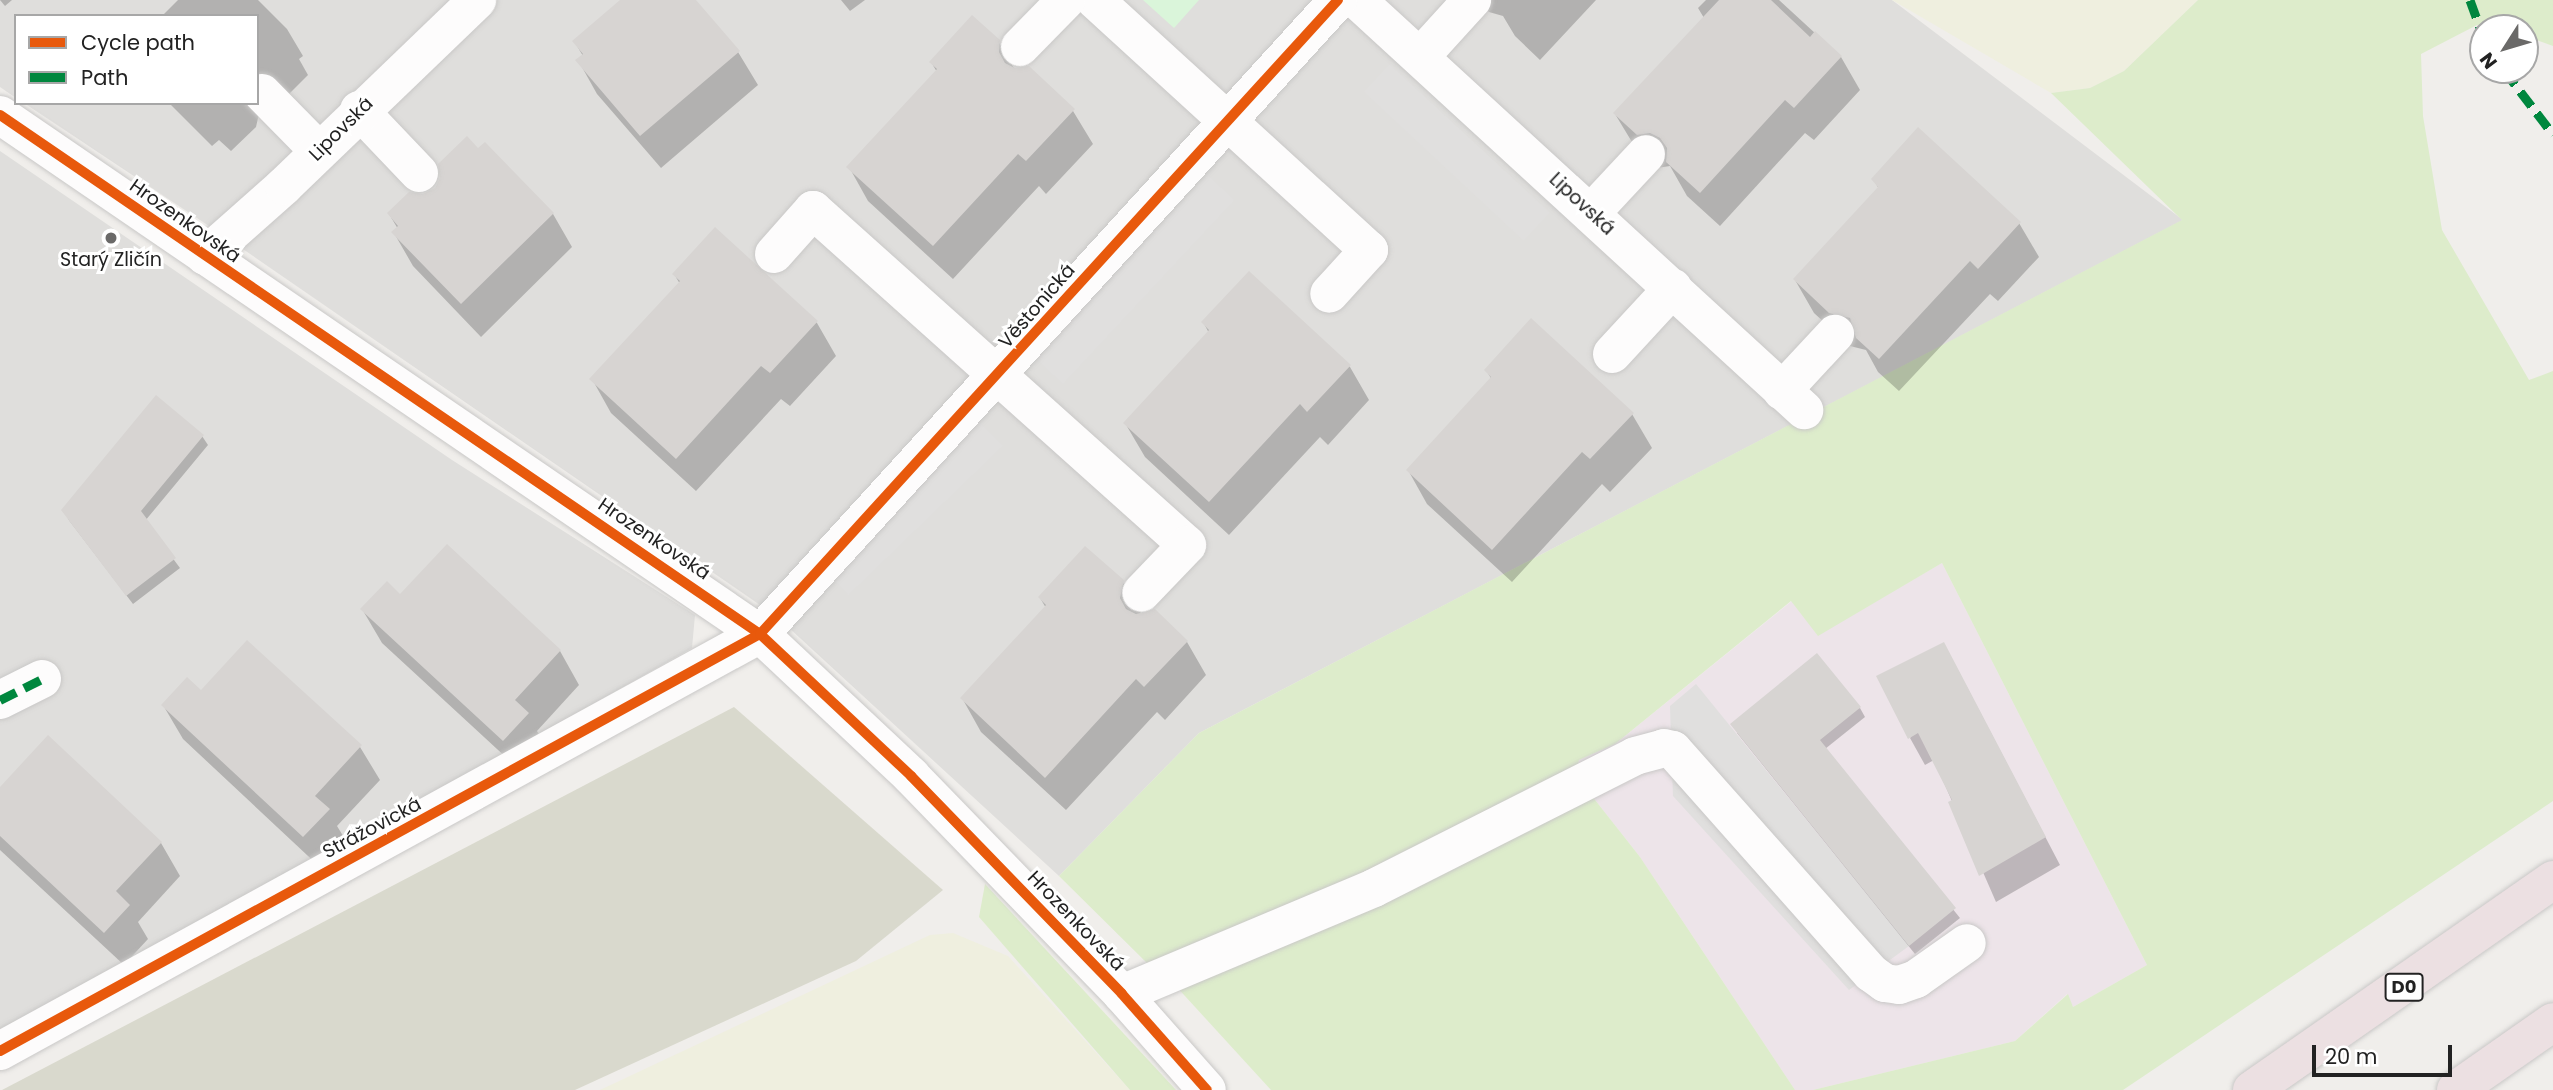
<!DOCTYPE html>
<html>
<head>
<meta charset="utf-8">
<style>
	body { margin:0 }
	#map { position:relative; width:2553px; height:1090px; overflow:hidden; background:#f0eeeb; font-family:Poppins,sans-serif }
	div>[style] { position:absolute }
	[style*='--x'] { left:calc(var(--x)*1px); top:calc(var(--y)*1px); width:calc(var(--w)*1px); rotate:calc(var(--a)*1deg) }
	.residential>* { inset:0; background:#dfdedc }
	.industrial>* { inset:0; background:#ede4e9 }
	.construction>* { inset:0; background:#d9d9cd }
	.farmland>* { inset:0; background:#efefdf }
	.grass>* { inset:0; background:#ddeccb }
	.park>* { inset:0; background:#daf5da }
	.parking>* { inset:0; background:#e0dfde; transform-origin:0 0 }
	.shadow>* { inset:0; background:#0003 }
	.building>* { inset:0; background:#d7d4d2 }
	.roads { filter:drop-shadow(0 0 2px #c9c8c7) drop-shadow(0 0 2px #c9c8c7) }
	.minor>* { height:38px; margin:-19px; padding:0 19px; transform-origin:19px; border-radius:19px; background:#fdfcfc }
	.highway>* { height:38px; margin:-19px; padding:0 19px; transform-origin:19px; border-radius:19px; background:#ece0e2 }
	.quiet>* { height:9px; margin-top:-4.5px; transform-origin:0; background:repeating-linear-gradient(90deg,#00873e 0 18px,transparent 0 27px) }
	.cycleway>* { height:10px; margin:-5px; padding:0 5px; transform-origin:5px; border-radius:5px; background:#e8590c }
	.dots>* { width:19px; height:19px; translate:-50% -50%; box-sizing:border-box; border:4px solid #fff; border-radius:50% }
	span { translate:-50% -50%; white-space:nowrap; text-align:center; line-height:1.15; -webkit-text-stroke:6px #fff; paint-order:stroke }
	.shield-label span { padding:2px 5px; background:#fff; border:2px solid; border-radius:5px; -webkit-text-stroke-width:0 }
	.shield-label { font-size:18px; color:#222; font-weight:700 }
	.street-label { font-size:19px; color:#222 }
	.poi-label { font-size:19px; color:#222 }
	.legend { position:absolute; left:14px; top:14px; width:245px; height:91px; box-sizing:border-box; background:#fff; border:2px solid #a7a7a7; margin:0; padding:9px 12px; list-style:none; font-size:21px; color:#222 }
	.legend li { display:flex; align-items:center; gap:14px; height:35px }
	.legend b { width:35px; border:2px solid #a7a7a7 }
	.north { position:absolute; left:2469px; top:14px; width:70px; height:70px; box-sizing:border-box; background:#fff; border:2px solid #a7a7a7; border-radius:50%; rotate:233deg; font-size:19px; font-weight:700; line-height:28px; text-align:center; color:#222 }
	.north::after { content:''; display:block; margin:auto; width:24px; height:32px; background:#6a6968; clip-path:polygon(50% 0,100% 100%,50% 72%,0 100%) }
	.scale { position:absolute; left:2312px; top:1045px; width:140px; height:32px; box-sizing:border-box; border:4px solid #222; border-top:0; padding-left:9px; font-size:21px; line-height:24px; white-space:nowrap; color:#222; -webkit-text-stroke:5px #fff; paint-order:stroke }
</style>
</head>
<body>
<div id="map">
	<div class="residential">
		<i style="clip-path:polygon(0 0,1892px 0,2183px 220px,1199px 733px,1059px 876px,776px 616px,224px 236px,24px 103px,257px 103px,257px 16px,16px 16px,16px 98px,0 87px)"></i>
		<i style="clip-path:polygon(0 151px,452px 460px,695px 615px,692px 648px,0 1039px)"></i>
	</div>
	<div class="industrial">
		<i style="clip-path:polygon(1942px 563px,2147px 965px,2073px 1007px,2067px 994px,2015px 1041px,1813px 1090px,1795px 1090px,1640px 857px,1588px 791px,1576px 772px,1579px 760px,1615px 744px,1792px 601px,1818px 635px)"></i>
	</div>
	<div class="construction">
		<i style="clip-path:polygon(734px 707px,943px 890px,856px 961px,575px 1090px,2px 1090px)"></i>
	</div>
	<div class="farmland">
		<i style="clip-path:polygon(1892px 0,2198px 0,2124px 71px,2090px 88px,2051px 93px)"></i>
		<i style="clip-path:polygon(953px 933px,1008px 956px,1130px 1090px,600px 1090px,930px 935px)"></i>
	</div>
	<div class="grass">
		<i style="clip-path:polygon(2198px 0,2553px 0,2553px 46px,2525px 36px,2525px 28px,2477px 25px,2421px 54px,2423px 116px,2442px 230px,2529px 380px,2553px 371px,2553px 801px,2123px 1090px,1813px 1090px,2015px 1041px,2068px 994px,2073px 1007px,2147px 965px,1942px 563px,1818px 636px,1791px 601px,1615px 744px,1579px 760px,1576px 772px,1365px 876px,1150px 966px,1059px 876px,1199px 733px,2182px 220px,2051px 93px,2090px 88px,2124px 71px)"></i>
		<i style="clip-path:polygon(1588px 791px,1640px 857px,1795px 1090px,1271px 1090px,1174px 984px)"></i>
		<i style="clip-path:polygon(985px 884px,1176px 1090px,1130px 1090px,979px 917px)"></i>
	</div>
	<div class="park">
		<i style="clip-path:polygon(1143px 0,1199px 0,1174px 28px)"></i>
	</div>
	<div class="parking">
		<i style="left:1390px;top:64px;width:218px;height:38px;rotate:43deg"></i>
		<i style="left:1207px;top:174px;width:38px;height:252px;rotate:43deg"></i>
		<i style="left:978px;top:420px;width:36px;height:215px;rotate:46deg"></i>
		<i style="clip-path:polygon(1696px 684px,1909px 946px,1849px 990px,1673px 796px,1670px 706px)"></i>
	</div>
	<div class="shadow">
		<i style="clip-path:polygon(0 0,12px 0,5px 6px)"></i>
		<i style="clip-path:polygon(178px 0,258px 0,287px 29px,303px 56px,299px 59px,308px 75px,284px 99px,261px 105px,256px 127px,231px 151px,219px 140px,212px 146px,169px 103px,257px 103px,257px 16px,162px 16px)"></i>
		<i style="clip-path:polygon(622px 0,694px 0,738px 52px,758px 85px,661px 168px,597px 94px,578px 60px,583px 56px,574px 41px)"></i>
		<i style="clip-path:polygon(841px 0,865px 0,850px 11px)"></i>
		<i style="clip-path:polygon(1476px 0,1596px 0,1540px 60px,1515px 36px,1503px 16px,1489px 12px)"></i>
		<i style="clip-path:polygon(1706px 0,1779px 0,1841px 57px,1860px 90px,1814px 140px,1805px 133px,1720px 226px,1687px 196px,1670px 166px,1657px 168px,1635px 147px,1615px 114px,1704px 18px,1698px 8px)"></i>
		<i style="clip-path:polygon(998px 41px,1015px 70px,1073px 111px,1093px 144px,1046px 194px,1039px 186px,953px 279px,868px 201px,849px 167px,937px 72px,931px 62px)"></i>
		<i style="clip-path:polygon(1873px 179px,2019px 223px,2039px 257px,1998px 301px,1990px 294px,1899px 391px,1878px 372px,1866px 350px,1850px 346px,1814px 313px,1795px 280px,1879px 189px)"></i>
		<i style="clip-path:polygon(389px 214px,553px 214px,572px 247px,481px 337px,413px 266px,394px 233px,398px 229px)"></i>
		<i style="clip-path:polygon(716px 229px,817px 323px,836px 356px,790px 406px,781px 399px,696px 491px,611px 413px,592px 379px,680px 284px,674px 274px)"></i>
		<i style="clip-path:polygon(1249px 273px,1350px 367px,1369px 400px,1328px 445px,1320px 437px,1229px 535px,1145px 457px,1125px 423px,1209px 333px,1203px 322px)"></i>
		<i style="clip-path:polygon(1486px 370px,1632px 414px,1652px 448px,1610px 492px,1602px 484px,1512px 582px,1427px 504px,1408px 470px,1492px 380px)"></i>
		<i style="clip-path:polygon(202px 436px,208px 445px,145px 521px,180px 568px,133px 604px,68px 519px)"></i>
		<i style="clip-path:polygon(1122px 581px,1142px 615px,1187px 642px,1206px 675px,1165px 720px,1157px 712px,1066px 810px,981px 732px,962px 698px,1046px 608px,1040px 598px)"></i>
		<i style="clip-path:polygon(400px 596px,560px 651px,579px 685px,537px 731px,547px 748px,523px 773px,382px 643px,362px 609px)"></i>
		<i style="clip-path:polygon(1959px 672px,2060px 865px,1996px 902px,1934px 760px,1925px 765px,1910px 738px)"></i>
		<i style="clip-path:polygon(201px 692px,360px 747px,380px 780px,337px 826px,348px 844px,323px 870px,183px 739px,163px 705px)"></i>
		<i style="clip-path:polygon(1860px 708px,1865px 717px,1825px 749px,1960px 918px,1915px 954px,1737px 733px)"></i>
		<i style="clip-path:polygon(0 787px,161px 843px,180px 876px,138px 922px,148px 939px,124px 965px,0 850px)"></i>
	</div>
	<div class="building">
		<i style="clip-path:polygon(620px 0,696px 0,740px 51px,640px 136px,575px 60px,583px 54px,572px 41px)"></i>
		<i style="clip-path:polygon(1719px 0,1771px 0,1810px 37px,1815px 31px,1842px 56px,1794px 108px,1785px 100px,1700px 193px,1666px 162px,1667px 148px,1660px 138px,1650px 133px,1637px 135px,1613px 113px)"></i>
		<i style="clip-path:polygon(972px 15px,1000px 40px,999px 52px,1005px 63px,1015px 68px,1029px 66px,1075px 109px,1026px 161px,1018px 154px,933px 246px,846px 167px,937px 69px,929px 62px)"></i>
		<i style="clip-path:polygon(1918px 127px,2021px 222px,1978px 269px,1970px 261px,1879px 359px,1856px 338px,1850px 318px,1829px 313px,1793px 279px,1878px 187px,1871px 179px)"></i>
		<i style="clip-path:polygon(467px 136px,478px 148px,485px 142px,554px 213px,461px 304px,391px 232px,398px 226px,387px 213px,409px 192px,423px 194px,435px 188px,440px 178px,438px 164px)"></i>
		<i style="clip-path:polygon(715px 227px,818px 321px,770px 373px,761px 366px,676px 459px,589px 379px,680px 281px,672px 274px)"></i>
		<i style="clip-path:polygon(1249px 271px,1351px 365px,1307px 412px,1300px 404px,1209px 502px,1123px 423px,1209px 330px,1201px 322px)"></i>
		<i style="clip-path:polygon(1531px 318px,1634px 413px,1590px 459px,1582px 452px,1492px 550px,1406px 470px,1491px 377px,1484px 370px)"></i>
		<i style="clip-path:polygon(156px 395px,204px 435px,141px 511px,176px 558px,126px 596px,61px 510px)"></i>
		<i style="clip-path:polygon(447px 544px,561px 650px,515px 700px,529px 713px,503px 741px,360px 609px,387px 581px,400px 594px)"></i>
		<i style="clip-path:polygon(1085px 546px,1124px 580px,1120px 598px,1126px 609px,1136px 614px,1155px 609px,1188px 641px,1144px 687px,1136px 679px,1045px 778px,960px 698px,1046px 605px,1038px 597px)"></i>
		<i style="clip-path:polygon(247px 640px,362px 745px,315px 796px,330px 809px,303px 837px,161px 705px,187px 677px,201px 690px)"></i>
		<i style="clip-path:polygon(1944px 642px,2046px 837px,1979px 876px,1948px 802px,1952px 800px,1918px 733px,1908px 739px,1876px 676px)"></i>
		<i style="clip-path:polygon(1817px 653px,1861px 707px,1820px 740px,1956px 908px,1909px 946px,1730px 724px)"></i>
		<i style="clip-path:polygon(48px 735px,162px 842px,116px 891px,130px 905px,104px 933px,0 836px,0 787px)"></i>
	</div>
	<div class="roads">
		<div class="minor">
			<i style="--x:1095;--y:0;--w:371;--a:42.4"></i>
			<i style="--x:1369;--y:250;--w:59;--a:132.3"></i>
			<i style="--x:1357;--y:0;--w:607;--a:42.53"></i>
			<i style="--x:1020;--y:47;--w:66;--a:-45.6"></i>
			<i style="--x:1421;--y:56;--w:76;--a:-47.7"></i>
			<i style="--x:262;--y:93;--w:81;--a:45.5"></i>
			<i style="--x:359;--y:110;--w:87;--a:46.4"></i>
			<i style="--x:0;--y:115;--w:920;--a:34.33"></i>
			<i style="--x:760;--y:634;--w:207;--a:43.2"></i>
			<i style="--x:911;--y:776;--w:303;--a:45.9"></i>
			<i style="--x:1122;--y:994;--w:128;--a:48.5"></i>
			<i style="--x:1592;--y:212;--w:79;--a:-47"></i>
			<i style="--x:774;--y:254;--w:59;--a:-48.4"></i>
			<i style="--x:813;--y:210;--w:502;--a:41.85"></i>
			<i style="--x:1187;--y:545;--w:66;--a:133.8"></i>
			<i style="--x:205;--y:256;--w:106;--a:-41.5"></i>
			<i style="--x:284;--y:186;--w:268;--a:-43.9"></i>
			<i style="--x:1612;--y:354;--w:90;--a:-47.3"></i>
			<i style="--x:1782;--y:391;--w:78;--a:-47.1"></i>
			<i style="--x:0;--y:700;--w:47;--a:-26.6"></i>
			<i style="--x:1122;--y:994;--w:273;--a:-22.8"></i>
			<i style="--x:1374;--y:888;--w:292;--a:-26.8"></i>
			<i style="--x:1635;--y:756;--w:30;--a:-15"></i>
			<i style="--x:1664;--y:748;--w:9;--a:13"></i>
			<i style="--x:1673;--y:750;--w:298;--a:48.4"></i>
			<i style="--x:1871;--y:973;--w:17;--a:36"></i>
			<i style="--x:1885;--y:983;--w:14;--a:8"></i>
			<i style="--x:1899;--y:985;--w:18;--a:-19"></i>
			<i style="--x:1916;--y:979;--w:62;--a:-35.2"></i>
			<i style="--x:0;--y:1051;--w:867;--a:-28.75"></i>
			<i style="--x:760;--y:634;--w:858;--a:-47.65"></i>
		</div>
		<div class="highway">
			<i style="--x:2252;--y:1090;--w:367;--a:-34.9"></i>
			<i style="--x:2456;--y:1090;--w:118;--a:-35"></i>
		</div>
	</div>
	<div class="quiet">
		<i style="--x:2470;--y:0;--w:37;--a:70"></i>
		<i style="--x:2504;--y:70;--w:81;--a:52.6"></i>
		<i style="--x:0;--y:700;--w:47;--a:-26.6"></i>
	</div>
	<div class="cycleway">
		<i style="--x:0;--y:115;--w:920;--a:34.33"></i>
		<i style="--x:760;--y:634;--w:207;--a:43.2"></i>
		<i style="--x:911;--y:776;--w:303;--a:45.9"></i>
		<i style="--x:1122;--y:994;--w:128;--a:48.5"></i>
		<i style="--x:0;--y:1051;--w:867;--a:-28.75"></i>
		<i style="--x:760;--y:634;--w:858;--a:-47.65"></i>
	</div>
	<div class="dots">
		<i style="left:111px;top:238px;background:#6a6968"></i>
	</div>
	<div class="shield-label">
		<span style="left:2404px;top:987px">D0</span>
	</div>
	<div class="street-label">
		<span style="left:341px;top:129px;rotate:-45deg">Lipovská</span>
		<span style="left:1582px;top:204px;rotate:43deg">Lipovská</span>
		<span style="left:185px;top:221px;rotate:35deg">Hrozenkovská</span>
		<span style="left:1037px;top:306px;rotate:-49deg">Věstonická</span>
		<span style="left:654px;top:539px;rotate:34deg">Hrozenkovská</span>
		<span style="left:372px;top:828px;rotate:-28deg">Strážovická</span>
		<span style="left:1076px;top:921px;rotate:46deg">Hrozenkovská</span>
	</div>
	<div class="poi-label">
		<span style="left:111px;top:260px">Starý Zličín</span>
	</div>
	<ul class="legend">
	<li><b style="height:9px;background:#e8590c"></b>Cycle path</li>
	<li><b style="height:9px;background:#00873e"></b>Path</li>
	</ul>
	<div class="north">N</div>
	<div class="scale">20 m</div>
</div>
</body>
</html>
